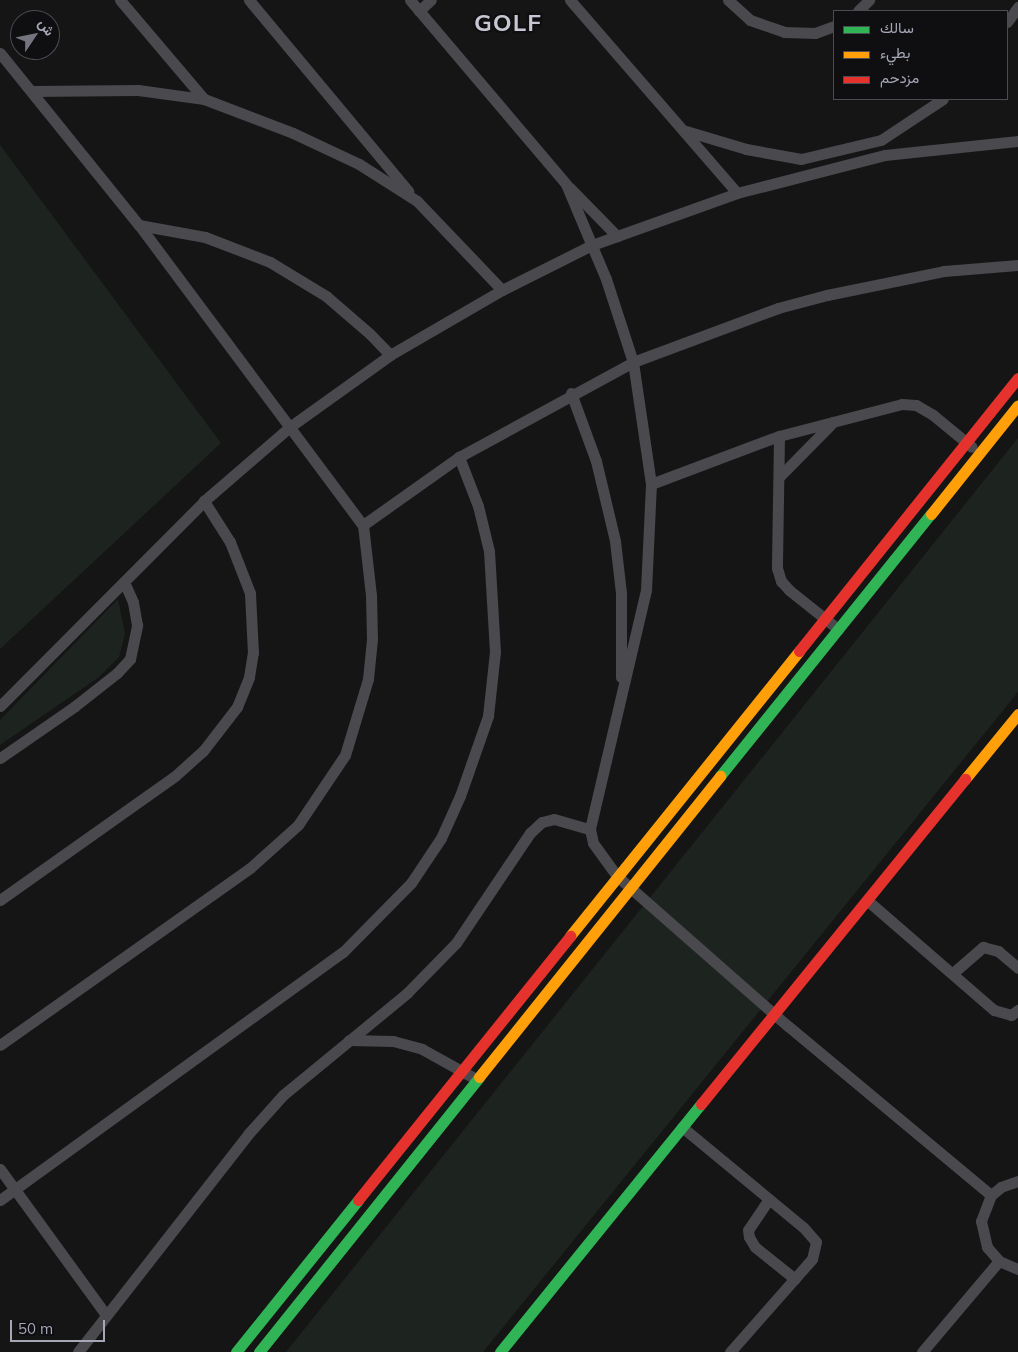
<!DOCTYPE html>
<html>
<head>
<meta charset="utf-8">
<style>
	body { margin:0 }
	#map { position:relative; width:1018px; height:1352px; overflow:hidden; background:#151515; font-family:Mulish,Vazirmatn,sans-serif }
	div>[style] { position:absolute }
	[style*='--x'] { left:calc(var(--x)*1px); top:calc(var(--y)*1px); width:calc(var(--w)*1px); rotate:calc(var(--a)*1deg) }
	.green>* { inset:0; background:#1d241f }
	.street>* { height:11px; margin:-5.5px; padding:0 5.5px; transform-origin:5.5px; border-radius:5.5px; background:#49494e }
	.fast>* { height:11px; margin:-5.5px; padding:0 5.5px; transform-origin:5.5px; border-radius:5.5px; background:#30b455 }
	.slow>* { height:11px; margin:-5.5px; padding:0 5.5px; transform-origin:5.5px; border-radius:5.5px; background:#ff9f0a }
	.jam>* { height:11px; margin:-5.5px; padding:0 5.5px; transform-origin:5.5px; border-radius:5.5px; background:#e5322d }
	span { translate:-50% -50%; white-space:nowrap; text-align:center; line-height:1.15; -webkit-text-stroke:4.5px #0f0f11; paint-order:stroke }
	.district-label { font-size:24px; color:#c6c7d3; font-weight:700; letter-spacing:1px }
	.legend { position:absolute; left:833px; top:10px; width:175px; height:90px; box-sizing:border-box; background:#0f0f11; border:1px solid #4b4c53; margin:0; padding:6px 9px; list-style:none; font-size:15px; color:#a5a7b7 }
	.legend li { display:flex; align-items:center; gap:10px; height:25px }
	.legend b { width:25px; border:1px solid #4b4c53 }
	.north { position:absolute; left:10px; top:10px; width:50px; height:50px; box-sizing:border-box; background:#0f0f11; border:1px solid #4b4c53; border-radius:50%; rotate:56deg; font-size:14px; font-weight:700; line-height:20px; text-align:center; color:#a5a7b7 }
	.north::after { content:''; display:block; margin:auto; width:18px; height:22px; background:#73747e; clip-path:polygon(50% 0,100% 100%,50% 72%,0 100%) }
	.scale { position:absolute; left:10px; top:1320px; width:95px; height:22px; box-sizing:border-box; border:2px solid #a5a7b7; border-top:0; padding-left:6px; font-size:15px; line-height:18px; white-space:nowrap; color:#a5a7b7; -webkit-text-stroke:4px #0f0f11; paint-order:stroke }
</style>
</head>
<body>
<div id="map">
	<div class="green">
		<i style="clip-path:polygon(0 145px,221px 443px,0 649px)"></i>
		<i style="clip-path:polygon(1018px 438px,1018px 692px,483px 1352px,286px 1352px)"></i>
		<i style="clip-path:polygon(118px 599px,125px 634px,119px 657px,99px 677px,0 745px,0 720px)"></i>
	</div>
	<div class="street">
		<i style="--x:120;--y:0;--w:130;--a:49.7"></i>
		<i style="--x:249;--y:0;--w:249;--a:50.2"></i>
		<i style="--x:410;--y:0;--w:241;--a:49.7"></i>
		<i style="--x:566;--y:184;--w:103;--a:67.2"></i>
		<i style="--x:606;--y:279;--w:87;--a:72"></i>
		<i style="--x:633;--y:362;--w:123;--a:81.6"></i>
		<i style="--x:651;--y:484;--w:106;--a:92.7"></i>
		<i style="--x:646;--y:590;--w:245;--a:103.2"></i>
		<i style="--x:590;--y:829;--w:14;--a:78"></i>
		<i style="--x:593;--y:843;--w:41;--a:54"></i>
		<i style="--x:617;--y:876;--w:227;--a:41.3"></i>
		<i style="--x:788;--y:1026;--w:264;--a:39.8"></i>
		<i style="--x:570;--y:0;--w:255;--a:49.1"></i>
		<i style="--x:728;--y:0;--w:30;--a:42"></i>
		<i style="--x:750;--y:20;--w:36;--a:19"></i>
		<i style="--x:784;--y:32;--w:31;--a:2"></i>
		<i style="--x:815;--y:33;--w:20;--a:-20"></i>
		<i style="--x:419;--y:11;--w:16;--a:-43"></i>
		<i style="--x:858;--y:11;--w:16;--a:-45"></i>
		<i style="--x:1007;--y:22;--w:19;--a:-54"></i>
		<i style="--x:0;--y:53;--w:221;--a:51.1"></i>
		<i style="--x:139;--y:225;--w:374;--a:53.3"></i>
		<i style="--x:363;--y:525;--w:70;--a:83.5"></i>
		<i style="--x:371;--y:595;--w:44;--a:88.7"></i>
		<i style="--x:372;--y:639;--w:40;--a:95.7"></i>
		<i style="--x:368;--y:679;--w:79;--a:106.8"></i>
		<i style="--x:345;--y:755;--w:84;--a:123.9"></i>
		<i style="--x:298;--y:825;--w:64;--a:138.1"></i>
		<i style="--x:250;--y:868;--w:306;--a:144.7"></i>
		<i style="--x:32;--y:91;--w:106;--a:-0.5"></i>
		<i style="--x:138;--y:90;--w:67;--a:7.8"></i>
		<i style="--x:204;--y:99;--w:95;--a:20.9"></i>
		<i style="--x:293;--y:133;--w:73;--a:25.2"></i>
		<i style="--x:359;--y:164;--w:69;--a:32.5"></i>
		<i style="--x:417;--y:201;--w:123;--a:46.3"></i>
		<i style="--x:686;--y:131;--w:63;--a:16.7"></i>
		<i style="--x:746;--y:149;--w:56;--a:10.3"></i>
		<i style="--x:801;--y:159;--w:82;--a:-13.4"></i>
		<i style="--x:881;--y:140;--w:74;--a:-33.5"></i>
		<i style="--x:569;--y:187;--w:69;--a:45.6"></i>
		<i style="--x:139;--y:225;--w:67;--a:10.3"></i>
		<i style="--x:205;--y:237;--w:70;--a:21"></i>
		<i style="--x:270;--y:262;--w:66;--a:31.3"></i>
		<i style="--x:326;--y:296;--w:58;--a:40.8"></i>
		<i style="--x:370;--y:334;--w:29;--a:46"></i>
		<i style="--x:571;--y:393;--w:72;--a:69.8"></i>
		<i style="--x:596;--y:461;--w:82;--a:76.6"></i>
		<i style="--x:615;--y:541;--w:52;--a:83.4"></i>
		<i style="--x:621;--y:593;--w:84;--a:90"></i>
		<i style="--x:779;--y:436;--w:132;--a:90.9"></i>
		<i style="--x:777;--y:568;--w:14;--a:73"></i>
		<i style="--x:781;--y:581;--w:12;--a:48"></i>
		<i style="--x:789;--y:590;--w:63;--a:38.5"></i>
		<i style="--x:780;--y:476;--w:76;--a:-45.5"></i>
		<i style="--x:651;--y:484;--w:137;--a:-20.6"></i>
		<i style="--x:779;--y:436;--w:127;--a:-14.6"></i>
		<i style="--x:902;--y:404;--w:14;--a:4"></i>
		<i style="--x:916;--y:405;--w:20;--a:30"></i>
		<i style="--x:933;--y:415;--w:50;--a:39.4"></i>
		<i style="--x:363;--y:525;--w:118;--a:-35.3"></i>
		<i style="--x:459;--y:457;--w:198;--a:-28.6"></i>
		<i style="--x:633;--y:362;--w:155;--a:-20.4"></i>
		<i style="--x:778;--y:308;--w:51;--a:-14.9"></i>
		<i style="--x:827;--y:295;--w:119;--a:-11.6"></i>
		<i style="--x:944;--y:271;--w:74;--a:-4.6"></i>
		<i style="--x:0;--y:706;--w:289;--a:-45.1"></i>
		<i style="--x:204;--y:501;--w:115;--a:-40.8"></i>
		<i style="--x:291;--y:426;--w:122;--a:-35.6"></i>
		<i style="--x:390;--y:355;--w:129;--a:-30.1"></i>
		<i style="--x:502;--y:290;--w:101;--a:-26.6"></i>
		<i style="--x:592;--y:245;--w:154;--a:-19.7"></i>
		<i style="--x:737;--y:193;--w:153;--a:-14.4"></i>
		<i style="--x:885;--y:155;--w:134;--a:-6"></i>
		<i style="--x:0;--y:758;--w:91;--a:-34.7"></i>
		<i style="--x:75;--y:706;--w:53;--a:-38.2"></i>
		<i style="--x:117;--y:673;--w:19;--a:-47"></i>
		<i style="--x:130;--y:659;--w:35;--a:-78"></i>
		<i style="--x:137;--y:625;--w:23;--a:-100"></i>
		<i style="--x:133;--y:602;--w:22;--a:-114"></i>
		<i style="--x:0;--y:900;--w:214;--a:-35.3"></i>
		<i style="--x:175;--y:776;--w:38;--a:-42"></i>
		<i style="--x:203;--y:751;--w:56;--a:-52.3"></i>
		<i style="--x:237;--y:707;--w:32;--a:-68"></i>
		<i style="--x:249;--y:677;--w:24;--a:-81"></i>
		<i style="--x:253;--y:653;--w:60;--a:-92.9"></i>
		<i style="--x:250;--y:593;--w:55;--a:-111.4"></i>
		<i style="--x:230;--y:542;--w:49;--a:-122.4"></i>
		<i style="--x:868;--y:901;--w:167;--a:40.9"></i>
		<i style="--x:994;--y:1010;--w:18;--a:16"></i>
		<i style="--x:1011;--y:1015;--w:9;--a:-36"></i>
		<i style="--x:953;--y:973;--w:40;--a:-41"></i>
		<i style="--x:983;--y:947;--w:16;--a:15"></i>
		<i style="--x:998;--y:951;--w:26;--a:40"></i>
		<i style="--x:349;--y:1040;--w:44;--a:1.3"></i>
		<i style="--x:393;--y:1041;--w:30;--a:15"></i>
		<i style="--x:422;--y:1049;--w:62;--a:29.1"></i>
		<i style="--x:682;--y:1127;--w:158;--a:39.6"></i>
		<i style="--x:804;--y:1228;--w:18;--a:49"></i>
		<i style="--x:816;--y:1242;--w:17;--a:103"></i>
		<i style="--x:812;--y:1259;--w:124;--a:131.4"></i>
		<i style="--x:0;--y:1169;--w:180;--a:54"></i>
		<i style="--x:1018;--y:1181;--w:18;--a:161"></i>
		<i style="--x:1001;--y:1187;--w:13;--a:141"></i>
		<i style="--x:991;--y:1195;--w:28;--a:111"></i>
		<i style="--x:981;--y:1221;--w:27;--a:77"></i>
		<i style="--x:987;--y:1247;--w:18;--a:49"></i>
		<i style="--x:999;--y:1261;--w:21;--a:23"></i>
		<i style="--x:769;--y:1199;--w:37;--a:124"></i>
		<i style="--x:748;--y:1230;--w:7;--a:82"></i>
		<i style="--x:749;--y:1237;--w:12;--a:59"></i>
		<i style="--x:755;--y:1247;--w:51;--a:38.7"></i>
		<i style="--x:0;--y:1200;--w:423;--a:-35.9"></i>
		<i style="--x:343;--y:952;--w:97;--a:-45.4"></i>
		<i style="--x:411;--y:883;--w:54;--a:-56.3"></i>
		<i style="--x:441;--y:838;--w:46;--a:-65.7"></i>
		<i style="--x:460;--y:796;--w:85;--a:-70.7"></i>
		<i style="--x:488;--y:716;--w:64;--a:-83.8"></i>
		<i style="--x:495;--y:652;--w:101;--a:-93.4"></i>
		<i style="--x:489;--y:551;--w:46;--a:-103.7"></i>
		<i style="--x:478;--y:506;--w:53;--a:-111.2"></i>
		<i style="--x:78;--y:1352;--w:278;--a:-52"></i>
		<i style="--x:249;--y:1133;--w:51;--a:-48.2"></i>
		<i style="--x:283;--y:1095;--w:161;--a:-39.4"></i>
		<i style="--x:407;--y:993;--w:70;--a:-45.6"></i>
		<i style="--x:456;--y:943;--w:133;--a:-56.1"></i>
		<i style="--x:530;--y:833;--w:16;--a:-43"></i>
		<i style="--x:542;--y:822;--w:12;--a:-14"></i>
		<i style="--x:554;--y:819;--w:37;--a:16"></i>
		<i style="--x:922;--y:1352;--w:119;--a:-49.8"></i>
	</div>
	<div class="fast">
		<i style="--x:720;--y:776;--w:336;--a:-51.2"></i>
		<i style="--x:236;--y:1352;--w:195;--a:-51.2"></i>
		<i style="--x:259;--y:1352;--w:352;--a:-51.3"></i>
		<i style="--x:500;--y:1352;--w:319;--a:-51"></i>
	</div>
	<div class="slow">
		<i style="--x:931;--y:514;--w:139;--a:-51.4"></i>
		<i style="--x:965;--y:779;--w:84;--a:-50.8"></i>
		<i style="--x:570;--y:936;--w:366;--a:-51.2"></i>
		<i style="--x:479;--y:1077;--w:386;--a:-51.3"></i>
	</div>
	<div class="jam">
		<i style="--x:799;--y:651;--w:350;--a:-51.3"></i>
		<i style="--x:701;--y:1104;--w:419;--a:-50.9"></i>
		<i style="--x:358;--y:1200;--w:339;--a:-51.2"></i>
	</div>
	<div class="district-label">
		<span style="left:508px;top:23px">GOLF</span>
	</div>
	<ul class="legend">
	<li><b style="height:6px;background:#30b455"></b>سالك</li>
	<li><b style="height:6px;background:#ff9f0a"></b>بطيء</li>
	<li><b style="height:6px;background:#e5322d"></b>مزدحم</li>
	</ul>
	<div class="north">ش</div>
	<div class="scale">50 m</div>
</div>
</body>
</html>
